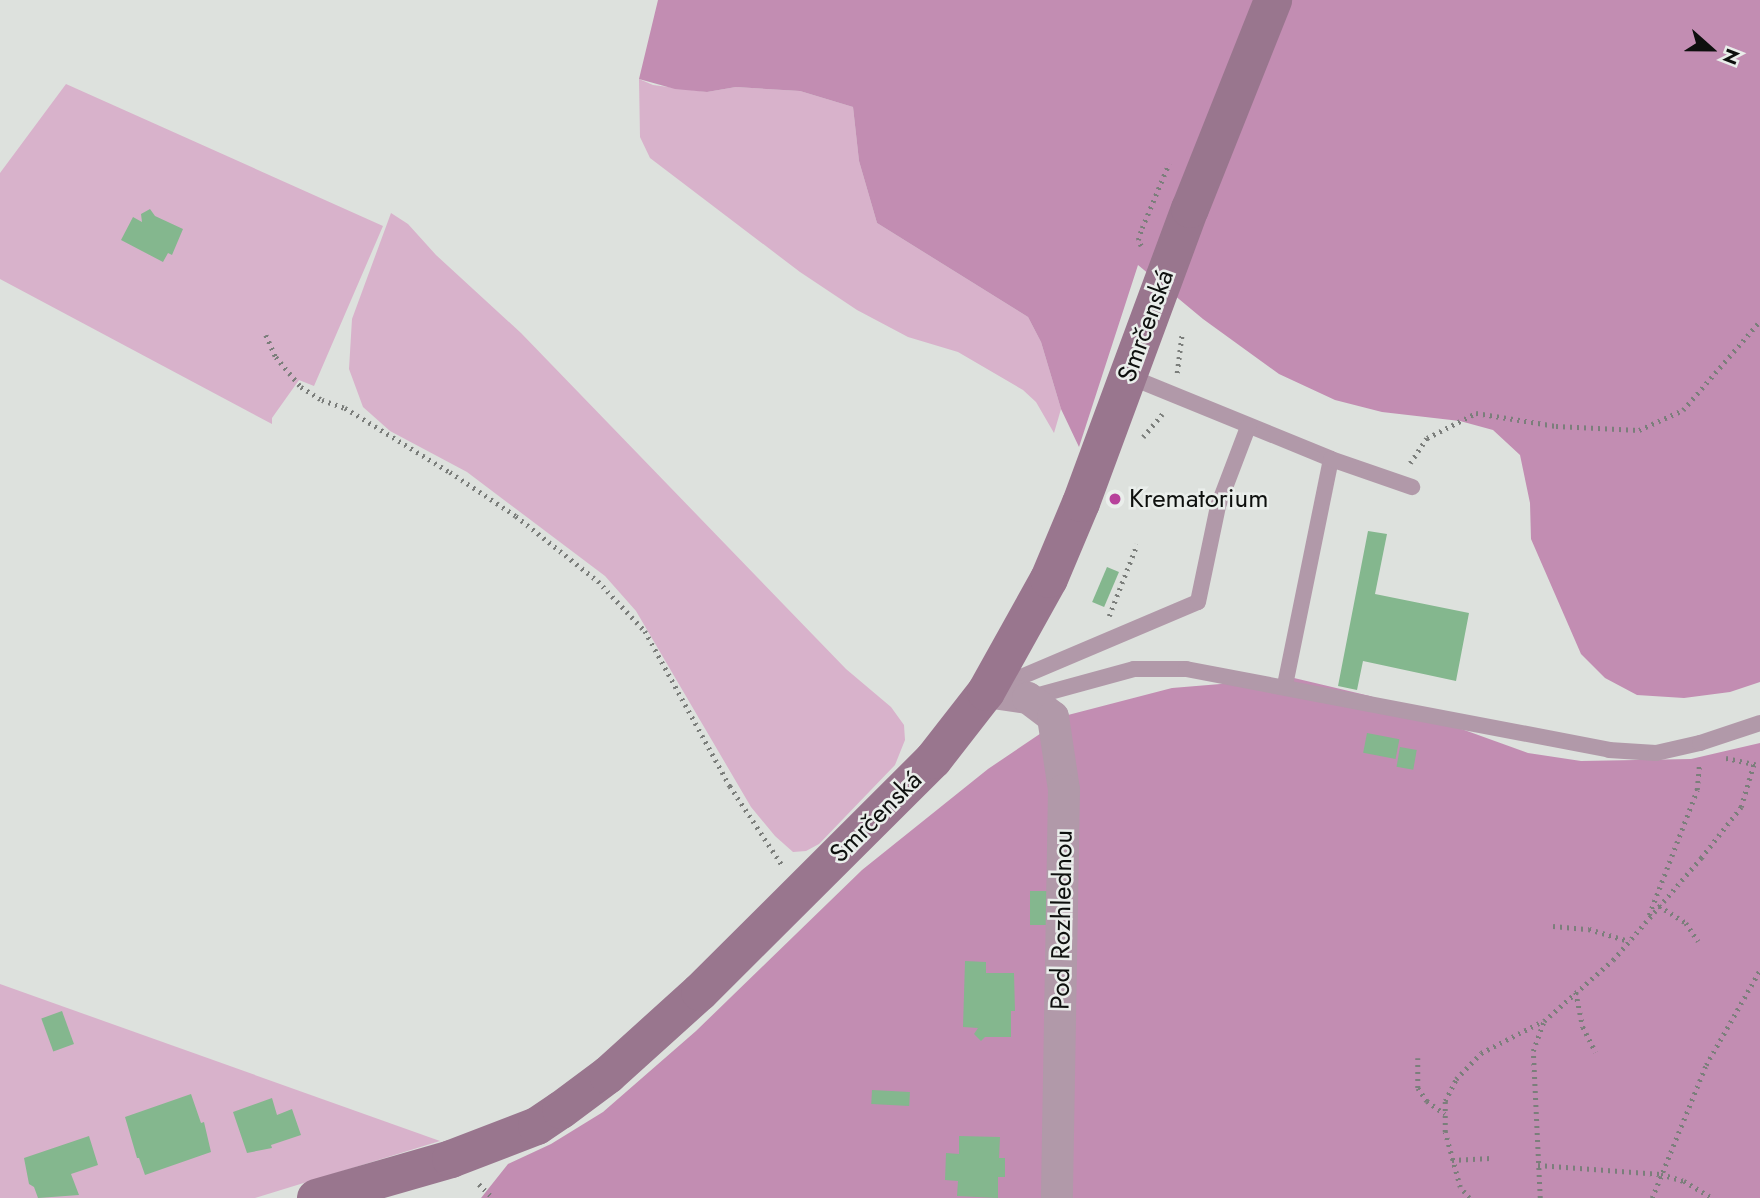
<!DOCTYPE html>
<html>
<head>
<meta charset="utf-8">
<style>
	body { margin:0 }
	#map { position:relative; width:1760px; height:1198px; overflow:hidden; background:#dde1dd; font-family:Jost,sans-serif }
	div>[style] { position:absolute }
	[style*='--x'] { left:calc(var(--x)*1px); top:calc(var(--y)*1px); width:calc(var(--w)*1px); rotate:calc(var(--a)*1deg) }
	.green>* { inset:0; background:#d8b2cb }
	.forest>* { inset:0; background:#c28db2 }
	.building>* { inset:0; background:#84b78e; transform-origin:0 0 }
	.path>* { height:4.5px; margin-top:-2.25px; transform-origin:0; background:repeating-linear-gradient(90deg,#7b7e7b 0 2px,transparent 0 7px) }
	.lane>* { height:16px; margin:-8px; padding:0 8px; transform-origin:8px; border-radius:8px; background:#b199a9 }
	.street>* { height:32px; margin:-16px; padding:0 16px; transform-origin:16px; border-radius:16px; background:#b199a9 }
	.secondary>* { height:38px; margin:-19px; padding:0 19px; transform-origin:19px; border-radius:19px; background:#99768e }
	.dots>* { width:19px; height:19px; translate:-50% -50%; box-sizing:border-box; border:4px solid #eaeeeb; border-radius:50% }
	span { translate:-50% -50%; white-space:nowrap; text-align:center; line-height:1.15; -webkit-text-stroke:5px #eaeeeb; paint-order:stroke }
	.street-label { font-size:26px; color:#0e100e }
	.poi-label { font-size:26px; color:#0e100e }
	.left { translate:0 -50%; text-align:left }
	.north { position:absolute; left:1676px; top:14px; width:70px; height:70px; -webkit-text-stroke:5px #eaeeeb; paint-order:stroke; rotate:111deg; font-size:19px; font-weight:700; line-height:28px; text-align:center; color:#0e100e }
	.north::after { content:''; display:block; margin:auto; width:24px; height:32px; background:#0e100e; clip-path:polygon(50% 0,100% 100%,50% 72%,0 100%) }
</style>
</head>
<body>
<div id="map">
	<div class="green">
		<i style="clip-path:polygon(639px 79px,653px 85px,707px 92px,736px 87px,800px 91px,853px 107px,859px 161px,877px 223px,1028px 317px,1041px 342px,1061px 409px,1054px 433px,1036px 402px,1023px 390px,958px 352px,908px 337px,857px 310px,800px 272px,650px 158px,640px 137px)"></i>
		<i style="clip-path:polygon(66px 84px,383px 226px,314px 386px,299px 380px,272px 418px,272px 424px,0 279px,0 173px)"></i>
		<i style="clip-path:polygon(391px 213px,408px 224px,436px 255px,521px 333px,846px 669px,891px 707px,904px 725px,905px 740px,895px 765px,819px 844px,806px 851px,793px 852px,775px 836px,751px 807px,636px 611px,605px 576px,467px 472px,390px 431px,363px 407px,349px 369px,352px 319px)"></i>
		<i style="clip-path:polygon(0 984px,440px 1141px,255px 1198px,0 1198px)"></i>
	</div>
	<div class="forest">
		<i style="clip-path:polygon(658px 0,1760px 0,1760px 682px,1730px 692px,1684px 698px,1637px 695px,1605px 678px,1581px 654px,1531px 539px,1530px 503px,1520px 455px,1493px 430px,1460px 421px,1382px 412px,1335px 400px,1279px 374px,1203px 319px,1138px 265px,1079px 447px,1061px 409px,1041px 342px,1028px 317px,877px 223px,859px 161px,853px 107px,800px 91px,736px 87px,707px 92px,675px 89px,639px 79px)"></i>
		<i style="clip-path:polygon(1294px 678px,1370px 696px,1528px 753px,1581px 761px,1691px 759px,1760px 743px,1760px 1198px,481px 1198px,508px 1164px,551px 1144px,603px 1112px,696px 1031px,862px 870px,988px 769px,1068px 715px,1172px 688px)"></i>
	</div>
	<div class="building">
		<i style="clip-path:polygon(150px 209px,155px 216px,183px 229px,172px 255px,168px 253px,163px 262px,121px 240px,133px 217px,142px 222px,141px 214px)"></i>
		<i style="clip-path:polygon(1368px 531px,1387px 534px,1375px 594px,1469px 613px,1456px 681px,1363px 661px,1357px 690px,1338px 686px)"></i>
		<i style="left:1107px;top:567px;width:13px;height:38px;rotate:23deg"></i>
		<i style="left:1367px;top:733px;width:33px;height:20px;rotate:11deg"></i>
		<i style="left:1400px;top:747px;width:17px;height:20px;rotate:10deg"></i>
		<i style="left:1030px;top:891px;width:18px;height:34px"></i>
		<i style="clip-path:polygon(965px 961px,986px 962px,986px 973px,1014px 973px,1015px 1011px,1011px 1011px,1011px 1037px,985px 1037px,981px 1041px,974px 1034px,978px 1028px,963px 1027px)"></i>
		<i style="left:62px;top:1011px;width:35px;height:22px;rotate:70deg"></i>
		<i style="left:872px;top:1090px;width:38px;height:14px;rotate:3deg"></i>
		<i style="clip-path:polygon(191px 1094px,201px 1123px,204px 1122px,211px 1152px,145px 1175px,139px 1158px,137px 1158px,125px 1117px)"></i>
		<i style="clip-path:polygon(272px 1098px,277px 1115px,292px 1109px,301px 1135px,271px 1145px,272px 1148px,247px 1153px,233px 1112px)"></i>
		<i style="clip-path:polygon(89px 1136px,98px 1165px,71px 1174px,79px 1195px,38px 1198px,34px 1187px,29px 1184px,24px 1158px)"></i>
		<i style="clip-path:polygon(959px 1136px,1000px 1137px,999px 1158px,1005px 1158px,1005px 1177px,998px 1177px,998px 1198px,957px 1196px,958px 1181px,945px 1180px,946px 1153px,959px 1154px)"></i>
	</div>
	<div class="path">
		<i style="--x:1141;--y:246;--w:7;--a:-117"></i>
		<i style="--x:1138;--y:240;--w:13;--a:-72"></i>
		<i style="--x:1142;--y:228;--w:70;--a:-67.4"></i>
		<i style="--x:266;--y:335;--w:24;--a:66"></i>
		<i style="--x:276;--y:357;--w:39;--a:50"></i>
		<i style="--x:301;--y:387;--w:25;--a:32"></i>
		<i style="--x:322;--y:400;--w:24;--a:19"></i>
		<i style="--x:345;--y:408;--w:123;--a:31.4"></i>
		<i style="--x:450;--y:472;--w:79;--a:33.7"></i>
		<i style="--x:516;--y:516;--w:105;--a:38.4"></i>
		<i style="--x:598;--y:581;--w:69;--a:46.8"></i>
		<i style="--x:645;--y:631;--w:177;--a:61.3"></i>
		<i style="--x:730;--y:786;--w:95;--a:56.6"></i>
		<i style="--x:1177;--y:373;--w:40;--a:-82.9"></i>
		<i style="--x:1143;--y:437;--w:30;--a:-50"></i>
		<i style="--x:1410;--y:463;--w:30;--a:-56"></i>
		<i style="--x:1427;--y:438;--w:55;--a:-27"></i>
		<i style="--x:1476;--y:413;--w:81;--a:9.2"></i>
		<i style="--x:1556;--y:426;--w:83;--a:2.8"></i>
		<i style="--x:1639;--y:430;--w:48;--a:-24.4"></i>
		<i style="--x:1683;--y:410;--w:118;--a:-49.1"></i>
		<i style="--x:1109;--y:616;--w:77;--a:-68.7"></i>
		<i style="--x:1726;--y:758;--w:35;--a:12"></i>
		<i style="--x:1659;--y:906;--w:32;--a:32"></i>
		<i style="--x:1686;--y:923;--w:22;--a:56"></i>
		<i style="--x:1649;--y:915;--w:134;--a:-69"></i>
		<i style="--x:1697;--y:790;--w:25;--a:-85"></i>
		<i style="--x:1553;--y:926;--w:36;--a:5"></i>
		<i style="--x:1589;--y:929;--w:42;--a:16.7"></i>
		<i style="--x:1576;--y:992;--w:36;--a:79"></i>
		<i style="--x:1583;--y:1027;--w:28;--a:63"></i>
		<i style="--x:1418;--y:1058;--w:30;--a:90"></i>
		<i style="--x:1418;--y:1088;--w:16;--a:55"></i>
		<i style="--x:1427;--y:1101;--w:22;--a:36"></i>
		<i style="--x:1452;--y:1160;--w:39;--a:-3"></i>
		<i style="--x:1538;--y:1165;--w:123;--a:4.2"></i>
		<i style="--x:1661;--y:1174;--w:24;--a:17"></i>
		<i style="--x:1684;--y:1181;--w:33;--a:31"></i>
		<i style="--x:479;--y:1184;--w:20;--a:45"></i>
		<i style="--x:1469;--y:1198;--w:14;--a:-129"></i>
		<i style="--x:1460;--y:1187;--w:57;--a:-105.3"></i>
		<i style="--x:1445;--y:1132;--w:31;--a:-90"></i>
		<i style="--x:1445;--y:1101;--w:25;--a:-63"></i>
		<i style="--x:1456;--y:1079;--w:36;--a:-46"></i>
		<i style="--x:1481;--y:1053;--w:70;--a:-27.3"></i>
		<i style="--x:1540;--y:1198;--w:147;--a:-92.7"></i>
		<i style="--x:1533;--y:1051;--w:32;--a:-70"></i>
		<i style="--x:1544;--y:1021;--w:92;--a:-41.5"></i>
		<i style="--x:1613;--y:960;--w:135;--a:-49.2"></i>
		<i style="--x:1701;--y:858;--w:65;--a:-51.9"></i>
		<i style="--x:1741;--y:807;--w:46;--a:-73.5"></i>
		<i style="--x:1652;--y:1198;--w:144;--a:-67.9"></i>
		<i style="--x:1706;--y:1065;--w:109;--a:-60.4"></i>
	</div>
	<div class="lane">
		<i style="--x:1128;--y:376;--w:219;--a:22.2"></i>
		<i style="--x:1331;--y:459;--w:232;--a:101.5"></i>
		<i style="--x:1331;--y:459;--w:86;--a:19.1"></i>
		<i style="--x:995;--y:688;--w:220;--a:-23"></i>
		<i style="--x:1198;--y:602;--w:98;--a:-78.2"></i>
		<i style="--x:1218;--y:506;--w:85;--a:-69.2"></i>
		<i style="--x:1028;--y:698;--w:110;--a:-15.3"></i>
		<i style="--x:1134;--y:669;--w:52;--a:0"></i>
		<i style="--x:1186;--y:669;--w:431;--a:10.8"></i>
		<i style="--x:1609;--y:750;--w:47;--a:3.7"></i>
		<i style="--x:1656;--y:753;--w:45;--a:-12.8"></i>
		<i style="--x:1700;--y:743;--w:63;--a:-18.4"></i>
	</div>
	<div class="street">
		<i style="--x:986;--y:692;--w:42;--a:8.1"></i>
		<i style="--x:1028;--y:698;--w:31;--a:37"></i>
		<i style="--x:1053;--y:717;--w:74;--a:81.4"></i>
		<i style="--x:1064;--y:790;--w:408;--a:91"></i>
	</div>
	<div class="secondary">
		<i style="--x:316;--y:1198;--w:141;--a:-16.1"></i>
		<i style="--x:451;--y:1159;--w:92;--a:-21"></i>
		<i style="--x:537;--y:1126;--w:29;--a:-34"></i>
		<i style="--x:561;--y:1110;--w:59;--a:-36.7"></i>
		<i style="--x:608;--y:1075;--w:124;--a:-42.1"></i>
		<i style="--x:700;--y:992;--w:329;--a:-44.9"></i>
		<i style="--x:933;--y:760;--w:86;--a:-52.1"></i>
		<i style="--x:986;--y:692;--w:129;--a:-60.9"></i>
		<i style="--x:1049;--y:579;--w:82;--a:-67.2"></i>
		<i style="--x:1081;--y:503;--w:314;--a:-69.7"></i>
		<i style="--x:1190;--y:209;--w:225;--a:-68.3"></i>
	</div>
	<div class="dots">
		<i style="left:1115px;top:499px;background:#b7429b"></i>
	</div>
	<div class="street-label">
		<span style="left:1146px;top:326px;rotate:-70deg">Smrčenská</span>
		<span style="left:876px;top:817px;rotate:-45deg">Smrčenská</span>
		<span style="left:1062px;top:920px;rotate:-89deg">Pod Rozhlednou</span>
	</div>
	<div class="poi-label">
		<span class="left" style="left:1129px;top:499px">Krematorium</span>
	</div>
	<div class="north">N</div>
</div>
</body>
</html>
